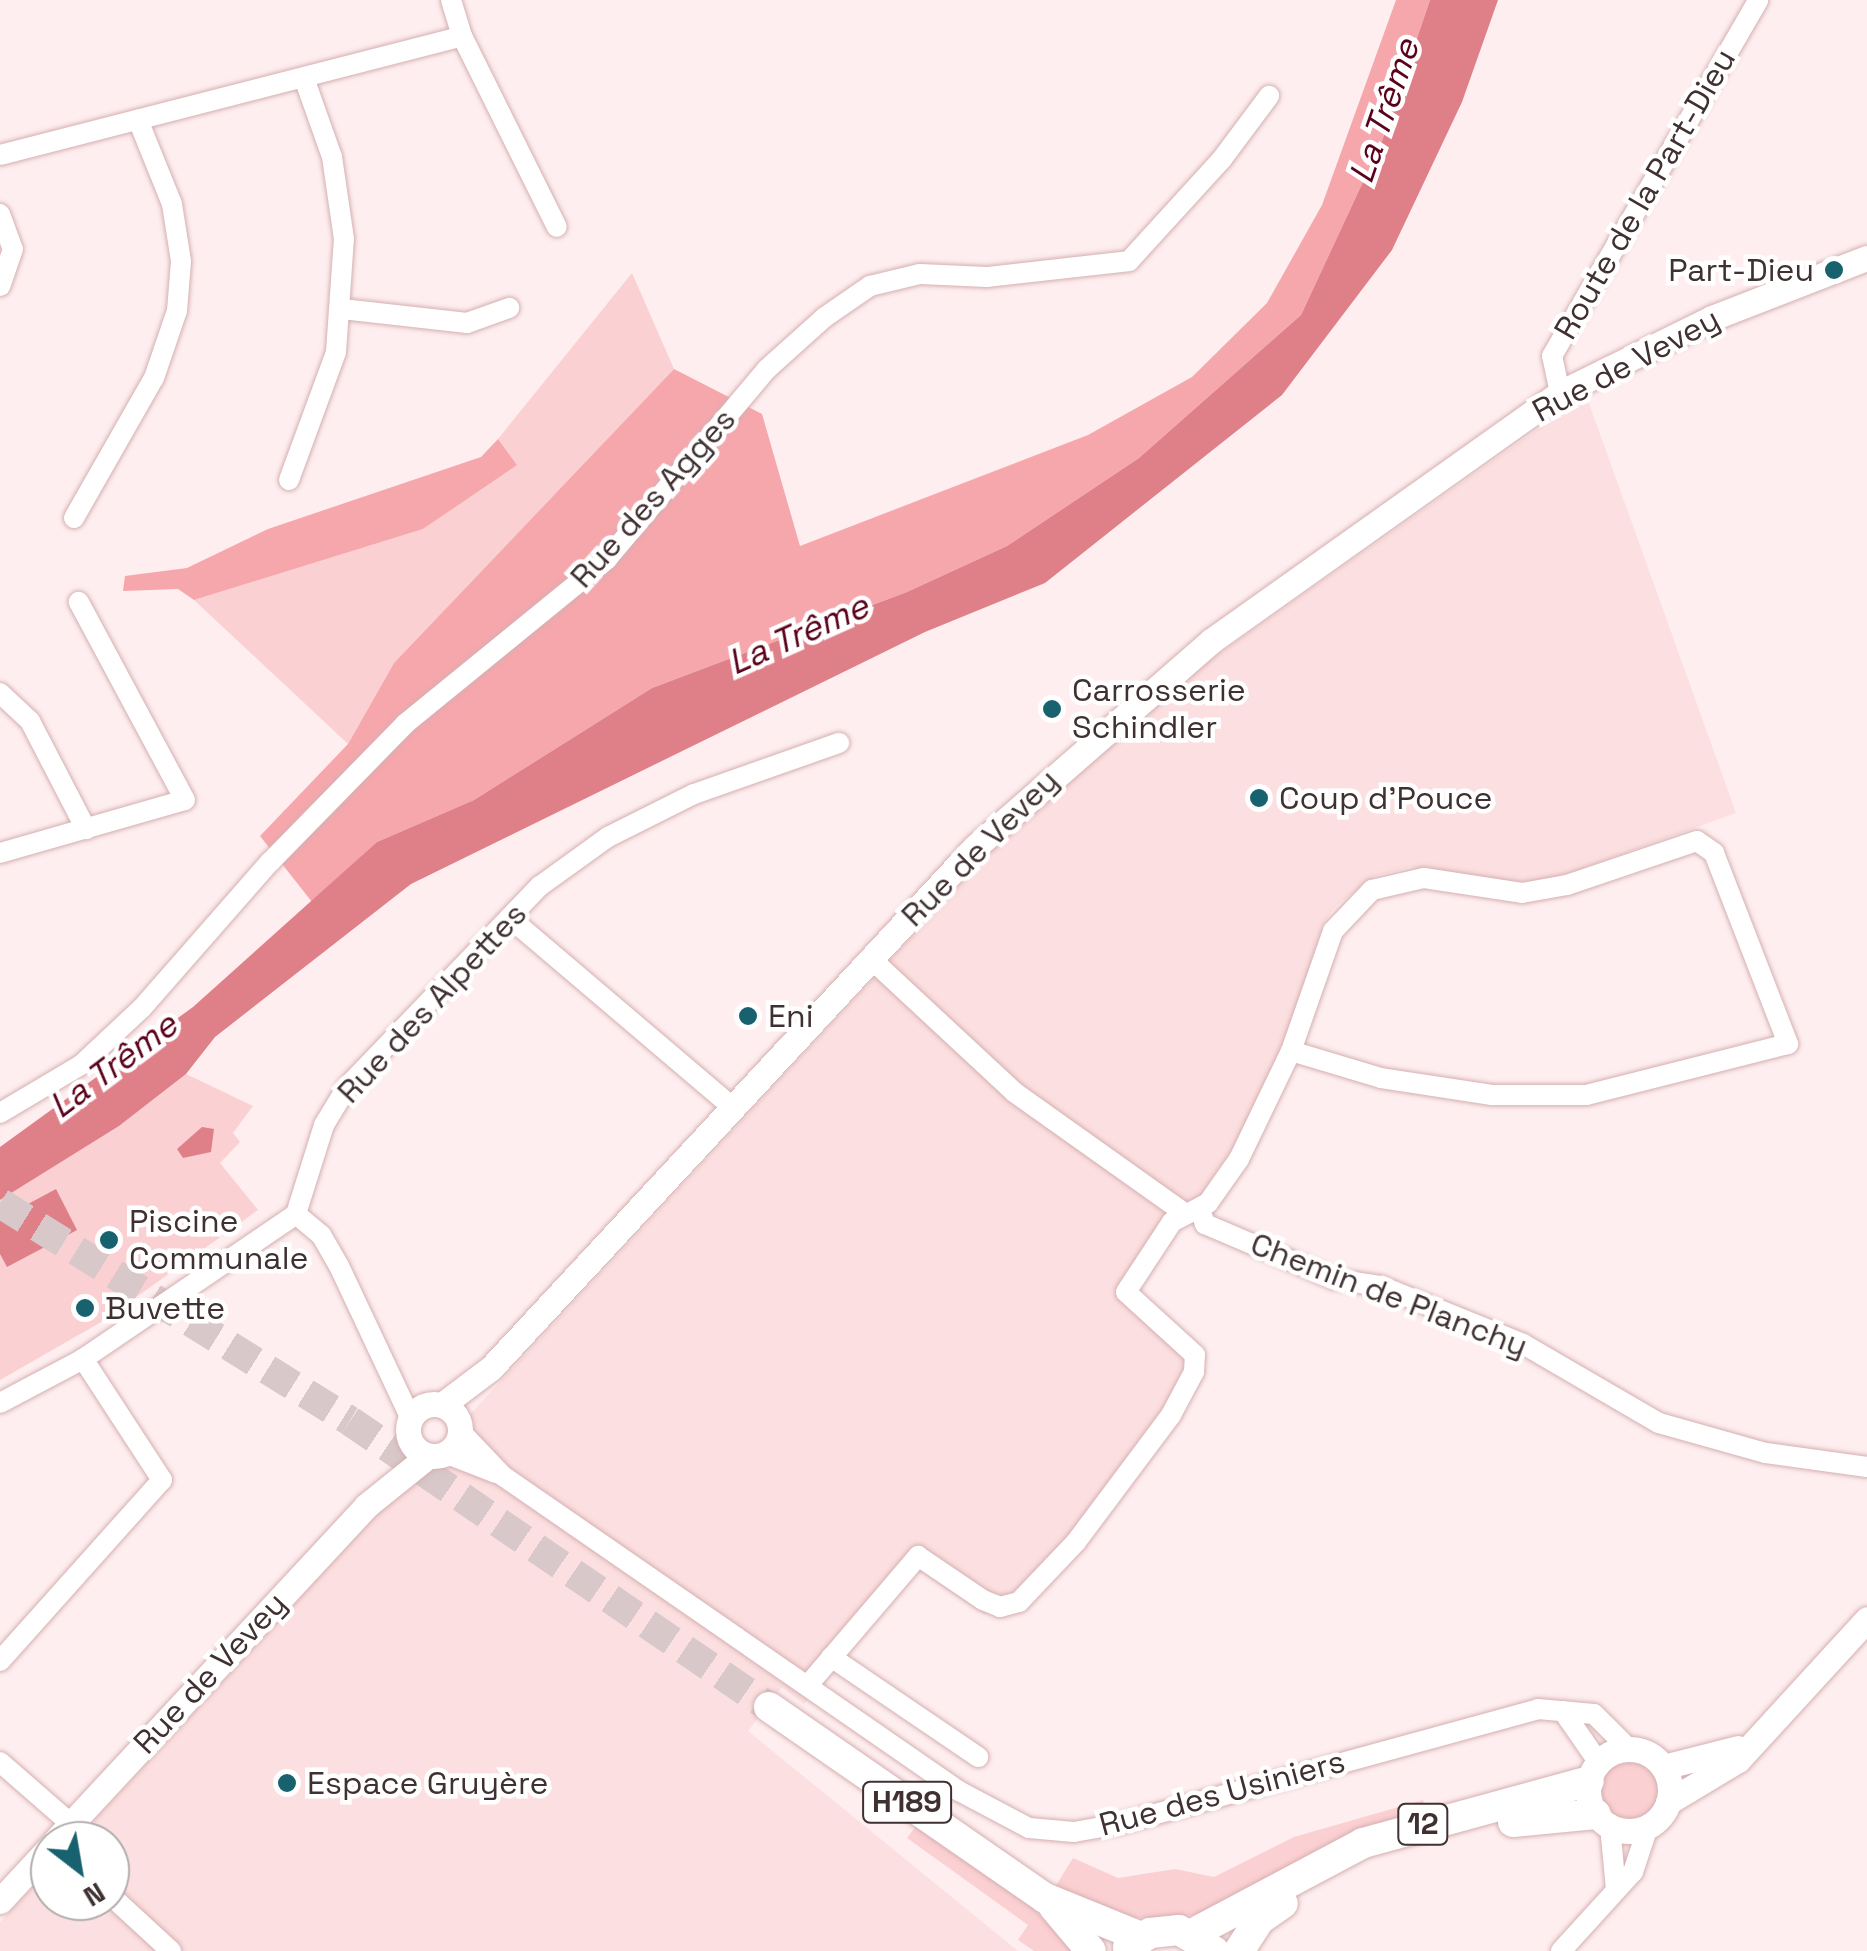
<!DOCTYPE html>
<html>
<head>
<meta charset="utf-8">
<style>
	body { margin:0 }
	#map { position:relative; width:1867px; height:1951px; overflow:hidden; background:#feeeef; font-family:"Space Grotesk",sans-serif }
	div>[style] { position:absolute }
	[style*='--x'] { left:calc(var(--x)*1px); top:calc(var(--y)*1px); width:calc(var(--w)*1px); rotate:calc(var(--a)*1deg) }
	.built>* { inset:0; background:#fcdfe0 }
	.green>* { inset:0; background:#fbd0d2 }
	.round { border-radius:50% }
	.forest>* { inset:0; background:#f6a7ac }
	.water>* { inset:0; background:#df8089 }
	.highway-tunnel>* { height:30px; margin-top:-15px; transform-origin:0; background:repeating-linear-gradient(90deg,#d8c8c9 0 30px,transparent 0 45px) }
	.roads { filter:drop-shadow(0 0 2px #d5afb1) drop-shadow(0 0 2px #d5afb1) }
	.minor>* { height:20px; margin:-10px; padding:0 10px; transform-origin:10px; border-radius:10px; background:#fff }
	.major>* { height:25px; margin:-12.5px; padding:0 12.5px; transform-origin:12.5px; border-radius:12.5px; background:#fff }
	.major>.ring { margin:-12.5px; padding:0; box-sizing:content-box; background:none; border:25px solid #fff; border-radius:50% }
	.highway>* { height:30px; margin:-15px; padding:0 15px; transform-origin:15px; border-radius:15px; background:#fff }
	.dots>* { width:28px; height:28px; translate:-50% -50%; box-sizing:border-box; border:5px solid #fff; border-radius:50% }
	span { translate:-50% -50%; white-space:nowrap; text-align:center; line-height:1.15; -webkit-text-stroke:9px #fff; paint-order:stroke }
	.shield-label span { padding:2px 8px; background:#fff; border:2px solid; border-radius:8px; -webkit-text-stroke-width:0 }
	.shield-label { font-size:30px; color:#3f3031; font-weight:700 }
	.street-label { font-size:32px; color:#3f3031 }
	.poi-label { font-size:32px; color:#3f3031 }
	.right { translate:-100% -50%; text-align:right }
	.left { translate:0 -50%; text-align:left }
	.water-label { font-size:35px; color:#5b021a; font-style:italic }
	.north { position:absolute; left:30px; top:1821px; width:100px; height:100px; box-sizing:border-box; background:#fff; border:2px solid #b2acad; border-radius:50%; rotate:149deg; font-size:28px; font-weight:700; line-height:40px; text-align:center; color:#3f3031 }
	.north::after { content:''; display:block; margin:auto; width:35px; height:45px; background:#18626f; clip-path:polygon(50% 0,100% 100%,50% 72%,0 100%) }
</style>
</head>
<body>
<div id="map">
	<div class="built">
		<i style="clip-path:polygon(1586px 395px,1736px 813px,1547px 881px,1504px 882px,1410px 867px,1375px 876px,1336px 906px,1324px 922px,1288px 1036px,1249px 1124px,1138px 1288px,1142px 1303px,1181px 1329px,1199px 1354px,1085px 1541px,985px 1615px,918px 1570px,804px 1704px,782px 1687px,748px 1731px,1018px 1951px,0 1951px,0 1922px,50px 1868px,50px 1901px,110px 1901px,110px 1841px,75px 1841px,1000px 842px,1175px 685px)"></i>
	</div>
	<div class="green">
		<i style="clip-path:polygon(632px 273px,674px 369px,394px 663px,348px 744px,194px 600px,423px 529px,516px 464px,498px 439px)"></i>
		<i style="clip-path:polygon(186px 1074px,253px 1106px,233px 1133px,240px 1142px,220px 1163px,258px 1210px,103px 1321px,0 1380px,0 1200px,119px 1126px)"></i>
		<i class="round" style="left:1599px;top:1760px;width:60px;height:60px"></i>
		<i style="clip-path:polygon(1423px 1800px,1427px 1813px,1195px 1915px,1135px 1918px,1055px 1887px,1073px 1858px,1118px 1878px,1175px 1869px,1214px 1877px,1294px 1837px)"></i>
		<i style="clip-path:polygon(916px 1826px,1033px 1908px,1077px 1951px,1034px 1951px,1018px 1940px,1028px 1925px,907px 1838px)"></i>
	</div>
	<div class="forest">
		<i style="clip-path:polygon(1396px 0,1430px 0,1382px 141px,1301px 315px,1139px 458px,1007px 546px,907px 592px,652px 688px,474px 800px,377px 842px,312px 902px,260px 836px,348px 744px,394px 663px,674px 369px,762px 414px,800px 546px,1088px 435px,1192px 377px,1267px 303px,1322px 205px)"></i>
		<i style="clip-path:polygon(498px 439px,517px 465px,423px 529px,194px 600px,178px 589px,123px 591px,125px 576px,187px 568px,268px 529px,481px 457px)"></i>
	</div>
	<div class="water">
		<i style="clip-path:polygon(1430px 0,1498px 0,1462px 102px,1392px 250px,1282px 395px,1045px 583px,925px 632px,411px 884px,215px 1037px,186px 1074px,119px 1126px,0 1200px,0 1147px,193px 1007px,377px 842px,474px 800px,652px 688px,907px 592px,1007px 546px,1139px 458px,1301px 315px,1382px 141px)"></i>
		<i style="clip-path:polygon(202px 1127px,214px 1129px,211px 1152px,183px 1158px,177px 1149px)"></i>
		<i style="clip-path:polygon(56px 1189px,77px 1230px,7px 1267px,0 1254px,0 1219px)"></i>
	</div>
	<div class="highway-tunnel">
		<i style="--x:0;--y:1203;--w:412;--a:31.9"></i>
		<i style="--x:350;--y:1421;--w:507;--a:34.32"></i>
	</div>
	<div class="roads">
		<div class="minor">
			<i style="--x:451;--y:0;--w:38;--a:73"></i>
			<i style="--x:462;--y:36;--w:213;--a:63.6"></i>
			<i style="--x:0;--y:155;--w:477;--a:-14.4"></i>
			<i style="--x:0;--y:214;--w:37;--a:70"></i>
			<i style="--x:13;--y:249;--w:39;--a:109"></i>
			<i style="--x:342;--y:309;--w:126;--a:6.4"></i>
			<i style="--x:467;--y:323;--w:45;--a:-19.7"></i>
			<i style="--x:1560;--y:393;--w:38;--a:-102"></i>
			<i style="--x:1552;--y:356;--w:411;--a:-59.9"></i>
			<i style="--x:289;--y:480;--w:136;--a:-69.8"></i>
			<i style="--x:336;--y:352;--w:113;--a:-86"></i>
			<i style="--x:344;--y:239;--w:83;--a:-98.3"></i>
			<i style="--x:332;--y:157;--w:84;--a:-109.5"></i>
			<i style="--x:74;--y:518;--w:161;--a:-60.3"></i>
			<i style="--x:154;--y:378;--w:71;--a:-71.1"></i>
			<i style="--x:177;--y:311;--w:50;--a:-85.4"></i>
			<i style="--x:181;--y:261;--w:58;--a:-99"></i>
			<i style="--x:172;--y:204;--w:91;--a:-112"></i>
			<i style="--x:0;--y:693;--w:41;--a:43"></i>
			<i style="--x:30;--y:721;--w:122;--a:62.6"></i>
			<i style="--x:0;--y:853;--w:192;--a:-16"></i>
			<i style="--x:185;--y:800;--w:225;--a:-118.2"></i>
			<i style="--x:510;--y:918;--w:292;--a:40.4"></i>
			<i style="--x:870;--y:958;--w:197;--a:42.9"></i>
			<i style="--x:1014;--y:1092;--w:207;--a:35.4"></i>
			<i style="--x:0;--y:1113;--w:94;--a:-30.7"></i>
			<i style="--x:81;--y:1065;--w:83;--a:-43.1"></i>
			<i style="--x:142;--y:1008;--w:194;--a:-48.8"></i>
			<i style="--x:270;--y:862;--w:193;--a:-45.6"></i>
			<i style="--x:405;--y:724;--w:261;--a:-39.2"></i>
			<i style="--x:607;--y:559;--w:248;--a:-49.9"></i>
			<i style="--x:767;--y:369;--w:78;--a:-41.9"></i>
			<i style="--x:825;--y:317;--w:55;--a:-34.6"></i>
			<i style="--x:870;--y:286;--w:51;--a:-13.5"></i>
			<i style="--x:920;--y:274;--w:67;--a:2.6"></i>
			<i style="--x:987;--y:277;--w:143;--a:-6.4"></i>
			<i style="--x:1129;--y:261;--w:138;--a:-47.6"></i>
			<i style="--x:1222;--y:159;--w:79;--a:-53.3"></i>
			<i style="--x:1200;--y:1209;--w:16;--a:72"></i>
			<i style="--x:1205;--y:1224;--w:140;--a:23.1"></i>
			<i style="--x:1334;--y:1279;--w:48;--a:8.5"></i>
			<i style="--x:1381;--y:1286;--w:153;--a:22.2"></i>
			<i style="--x:1523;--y:1344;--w:157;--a:30.2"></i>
			<i style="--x:1659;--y:1423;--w:111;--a:15.7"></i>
			<i style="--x:1766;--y:1453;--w:102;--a:7.9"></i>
			<i style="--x:0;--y:1403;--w:94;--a:-27.9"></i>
			<i style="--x:83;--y:1359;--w:258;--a:-34.2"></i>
			<i style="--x:411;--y:1419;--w:169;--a:-115.2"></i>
			<i style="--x:339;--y:1266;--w:36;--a:-120"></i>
			<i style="--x:321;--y:1235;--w:33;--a:-140"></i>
			<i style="--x:296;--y:1214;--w:93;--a:-72.5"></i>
			<i style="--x:324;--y:1125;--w:44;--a:-58.8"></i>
			<i style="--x:347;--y:1087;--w:279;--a:-46.2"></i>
			<i style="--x:540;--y:886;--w:84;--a:-35.8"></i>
			<i style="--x:608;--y:837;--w:96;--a:-26.6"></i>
			<i style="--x:694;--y:794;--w:154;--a:-19.4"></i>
			<i style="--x:461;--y:1432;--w:61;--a:46.3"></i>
			<i style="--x:503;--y:1476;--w:554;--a:34.64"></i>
			<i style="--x:959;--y:1791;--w:79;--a:27.9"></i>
			<i style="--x:1029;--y:1828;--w:45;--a:5.1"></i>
			<i style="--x:1074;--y:1832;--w:46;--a:-10.1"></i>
			<i style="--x:1119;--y:1824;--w:434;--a:-15.3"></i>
			<i style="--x:1538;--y:1709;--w:56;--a:5.1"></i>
			<i style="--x:1594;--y:1714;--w:51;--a:45"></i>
			<i style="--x:447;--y:1454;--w:53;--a:21.2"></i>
			<i style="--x:831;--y:1657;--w:178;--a:34.2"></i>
			<i style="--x:0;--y:1661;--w:243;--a:-48.2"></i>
			<i style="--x:162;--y:1480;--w:145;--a:-123.1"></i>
			<i style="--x:808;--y:1685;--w:170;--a:-49.5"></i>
			<i style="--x:918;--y:1556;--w:78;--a:34.1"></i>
			<i style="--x:983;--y:1600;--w:18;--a:22"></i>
			<i style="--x:1000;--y:1607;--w:20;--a:-15"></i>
			<i style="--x:1019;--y:1602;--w:83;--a:-46.5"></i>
			<i style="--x:1076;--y:1542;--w:159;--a:-53.2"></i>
			<i style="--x:1171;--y:1415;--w:49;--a:-61.9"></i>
			<i style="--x:1194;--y:1372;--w:17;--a:-87"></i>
			<i style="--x:1195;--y:1355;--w:93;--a:-137.6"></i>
			<i style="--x:1126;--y:1292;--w:84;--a:-56.7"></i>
			<i style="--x:1172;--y:1222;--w:41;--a:-27.8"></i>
			<i style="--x:1208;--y:1203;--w:54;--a:-54.8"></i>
			<i style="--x:1239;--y:1159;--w:120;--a:-64.3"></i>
			<i style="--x:1291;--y:1051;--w:127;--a:-70.7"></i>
			<i style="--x:1333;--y:931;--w:57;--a:-46.4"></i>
			<i style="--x:1372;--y:890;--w:53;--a:-13"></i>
			<i style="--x:1424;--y:878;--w:99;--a:8.7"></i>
			<i style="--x:1522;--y:893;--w:46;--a:-10.1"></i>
			<i style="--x:1567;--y:885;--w:137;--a:-18.7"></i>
			<i style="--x:1697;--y:841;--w:21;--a:35"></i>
			<i style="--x:1714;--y:853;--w:205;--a:68.8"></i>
			<i style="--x:1788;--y:1044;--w:207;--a:165.8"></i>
			<i style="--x:1587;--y:1095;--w:95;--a:180"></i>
			<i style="--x:1492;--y:1095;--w:112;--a:-171.3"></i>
			<i style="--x:1381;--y:1078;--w:94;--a:-163.3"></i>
			<i style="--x:1563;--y:1711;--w:63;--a:55.3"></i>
			<i style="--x:0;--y:1762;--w:94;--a:41.1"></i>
			<i style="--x:1610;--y:1826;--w:64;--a:84.6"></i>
			<i style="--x:110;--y:1895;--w:83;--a:42.6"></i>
			<i style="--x:1561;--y:1951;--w:107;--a:-47.7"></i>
			<i style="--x:1633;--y:1872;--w:47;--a:-71.6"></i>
		</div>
		<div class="major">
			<i class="ring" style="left:408px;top:1404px;width:27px;height:27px"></i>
			<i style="--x:442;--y:1405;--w:61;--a:-37.1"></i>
			<i style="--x:491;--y:1368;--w:711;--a:-47.11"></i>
			<i style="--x:975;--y:847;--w:313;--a:-41.1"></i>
			<i style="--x:1211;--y:641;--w:428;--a:-35.4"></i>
			<i style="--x:1560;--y:393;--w:169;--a:-26.3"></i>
			<i style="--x:1712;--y:318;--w:166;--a:-21.2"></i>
			<i class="ring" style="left:1588px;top:1749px;width:57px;height:57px"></i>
			<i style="--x:1663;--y:1767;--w:77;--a:-14.2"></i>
			<i style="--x:1668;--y:1802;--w:82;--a:-31"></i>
			<i style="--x:1738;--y:1760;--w:191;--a:-47.5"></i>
			<i style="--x:55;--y:1841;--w:457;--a:-47.1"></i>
			<i style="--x:366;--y:1506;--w:80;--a:-38.9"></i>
			<i style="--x:0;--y:1901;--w:74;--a:-47.2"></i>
		</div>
		<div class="highway">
			<i style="--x:769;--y:1707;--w:336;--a:34.7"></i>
			<i style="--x:1045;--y:1898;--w:104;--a:22.1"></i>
			<i style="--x:1513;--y:1822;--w:83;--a:-5.5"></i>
			<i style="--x:1054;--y:1907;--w:57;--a:49.9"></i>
			<i style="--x:1192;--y:1934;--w:194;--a:-28"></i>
			<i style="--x:1363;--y:1843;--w:234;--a:-15.3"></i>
			<i style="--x:1128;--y:1947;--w:26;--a:-32"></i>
			<i style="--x:1150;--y:1933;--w:29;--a:-6"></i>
			<i style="--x:1179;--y:1930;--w:41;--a:31"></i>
			<i style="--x:1239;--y:1951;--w:37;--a:-57"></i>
			<i style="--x:1259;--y:1920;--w:29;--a:-35"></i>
		</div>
	</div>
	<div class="dots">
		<i style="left:1834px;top:270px;background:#18626f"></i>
		<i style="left:1052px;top:709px;background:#18626f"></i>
		<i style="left:1259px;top:798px;background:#18626f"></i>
		<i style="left:748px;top:1016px;background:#18626f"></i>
		<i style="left:109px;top:1240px;background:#18626f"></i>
		<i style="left:85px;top:1308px;background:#18626f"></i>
		<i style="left:287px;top:1783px;background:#18626f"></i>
	</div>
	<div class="shield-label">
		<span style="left:907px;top:1802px">H189</span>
		<span style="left:1423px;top:1824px">12</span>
	</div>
	<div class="street-label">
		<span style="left:1645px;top:194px;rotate:-60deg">Route de la Part-Dieu</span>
		<span style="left:1626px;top:365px;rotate:-28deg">Rue de Vevey</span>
		<span style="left:653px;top:498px;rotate:-48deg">Rue des Agges</span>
		<span style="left:980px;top:848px;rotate:-45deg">Rue de Vevey</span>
		<span style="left:432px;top:1003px;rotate:-47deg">Rue des Alpettes</span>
		<span style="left:1389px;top:1295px;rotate:21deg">Chemin de Planchy</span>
		<span style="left:210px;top:1673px;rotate:-47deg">Rue de Vevey</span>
		<span style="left:1222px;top:1793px;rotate:-15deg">Rue des Usiniers</span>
	</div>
	<div class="poi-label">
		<span class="right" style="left:1814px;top:270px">Part-Dieu</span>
		<span class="left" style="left:1072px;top:709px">Carrosserie<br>Schindler</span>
		<span class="left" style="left:1279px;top:798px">Coup d'Pouce</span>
		<span class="left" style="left:768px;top:1016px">Eni</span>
		<span class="left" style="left:129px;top:1240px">Piscine<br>Communale</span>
		<span class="left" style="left:105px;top:1308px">Buvette</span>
		<span class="left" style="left:307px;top:1783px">Espace Gruyère</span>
	</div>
	<div class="water-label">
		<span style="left:1384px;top:111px;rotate:-71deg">La Trême</span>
		<span style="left:798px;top:634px;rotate:-24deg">La Trême</span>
		<span style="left:113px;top:1065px;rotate:-37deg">La Trême</span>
	</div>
	<div class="north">N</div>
</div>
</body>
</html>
